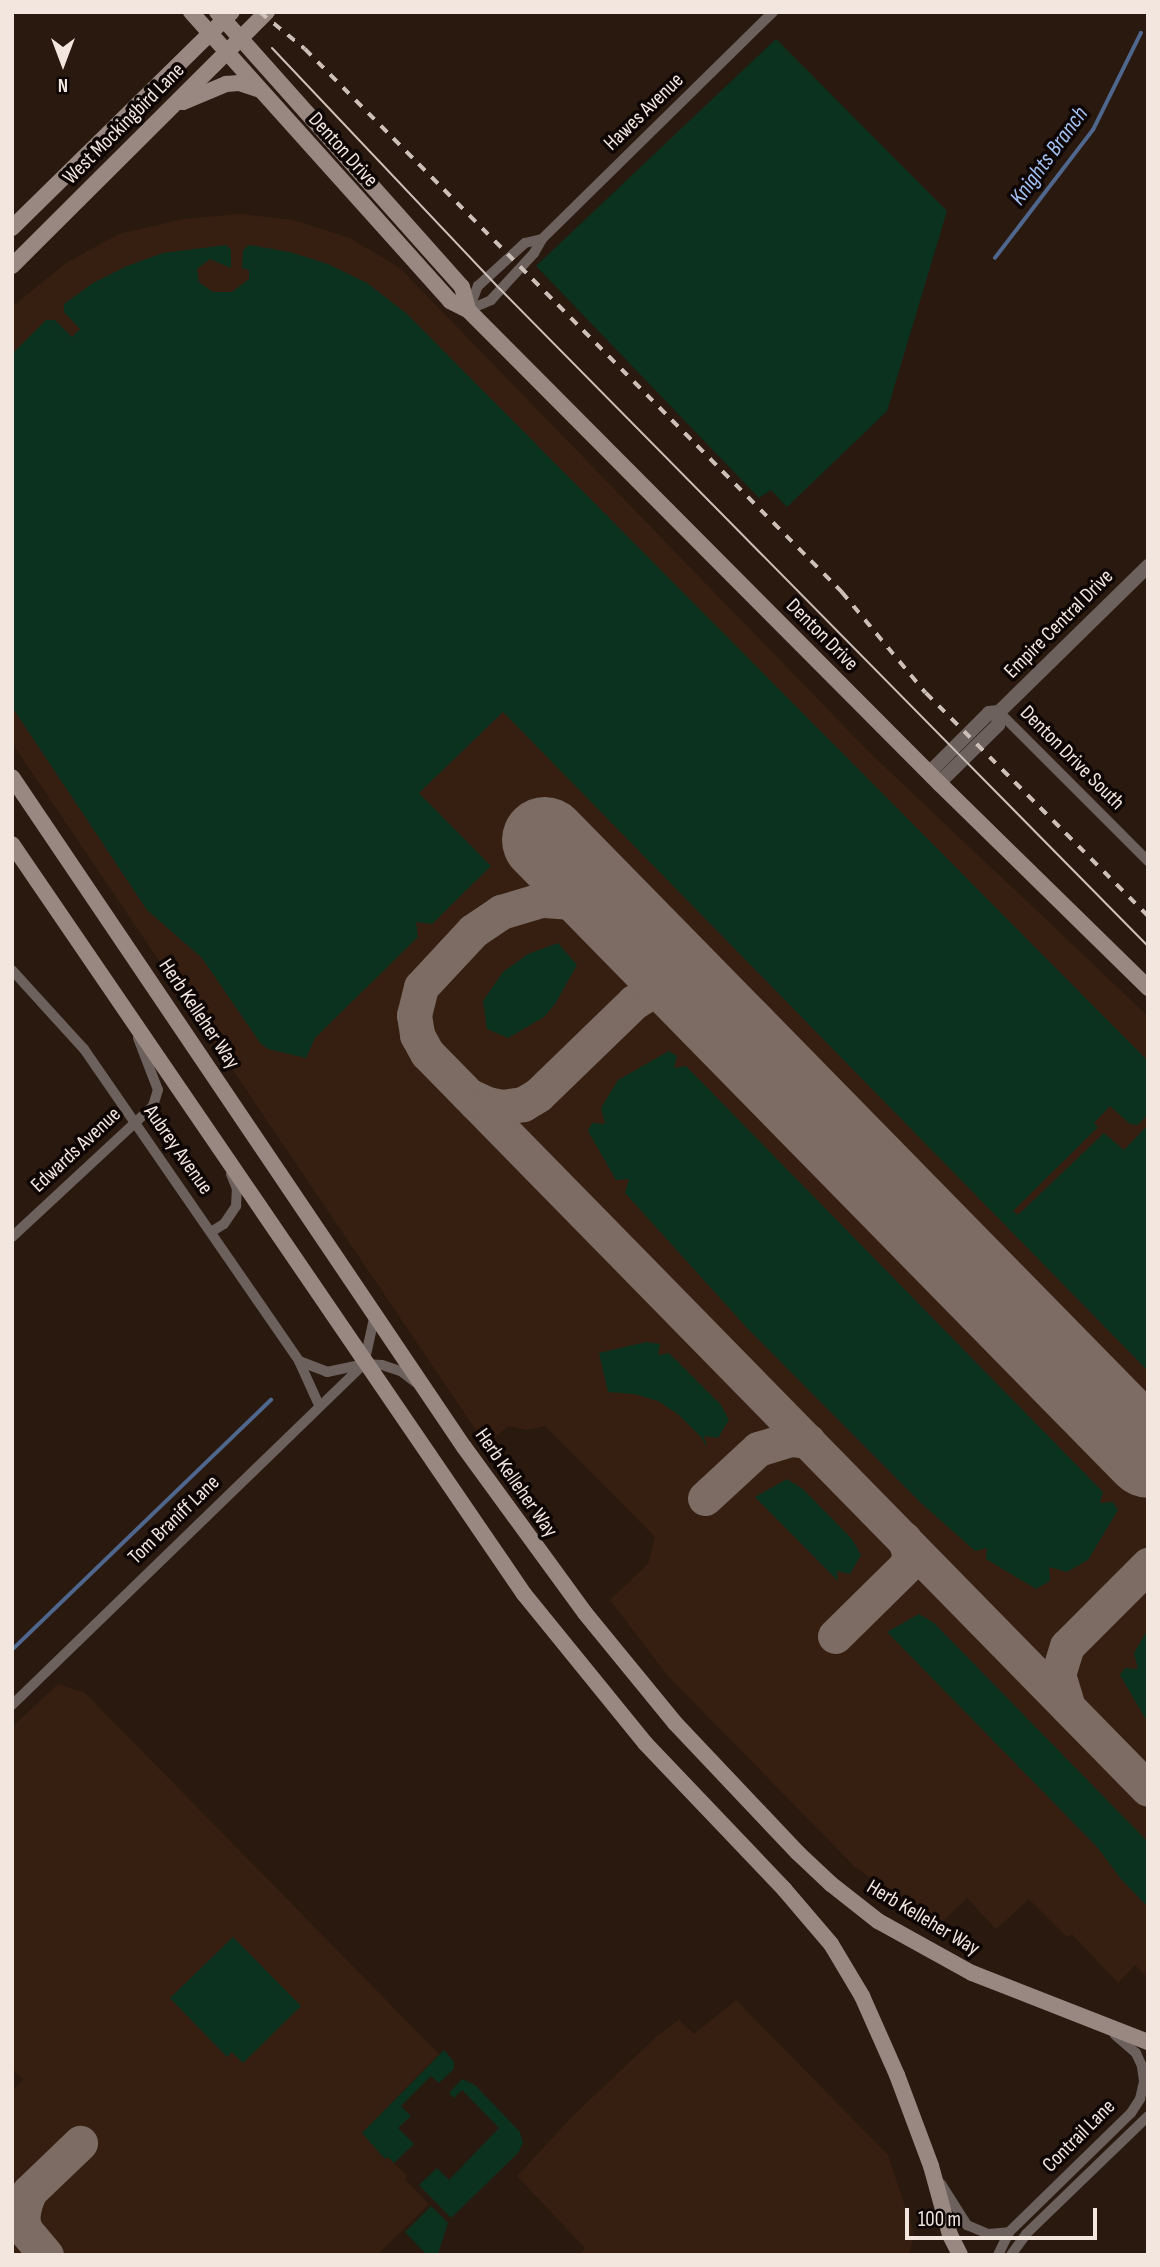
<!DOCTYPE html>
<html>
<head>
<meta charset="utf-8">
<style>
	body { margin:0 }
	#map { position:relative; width:1160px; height:2267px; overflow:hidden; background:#2a190f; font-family:"Sofia Sans Condensed",sans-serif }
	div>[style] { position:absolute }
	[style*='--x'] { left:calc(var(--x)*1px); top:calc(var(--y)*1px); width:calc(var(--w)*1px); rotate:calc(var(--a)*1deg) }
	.built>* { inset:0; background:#361f11 }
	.green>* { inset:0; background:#0b311f }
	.stream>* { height:3.5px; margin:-1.75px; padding:0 1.75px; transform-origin:1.75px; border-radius:1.75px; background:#4f668d }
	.taxiway>* { height:35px; margin:-17.5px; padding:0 17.5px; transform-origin:17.5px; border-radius:17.5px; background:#7c6c64 }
	.runway>* { height:86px; margin:-43px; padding:0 43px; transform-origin:43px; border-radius:43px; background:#7c6c64 }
	.minor>* { height:10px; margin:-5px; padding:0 5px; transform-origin:5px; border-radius:5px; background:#6c615d }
	.tertiary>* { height:14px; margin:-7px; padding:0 7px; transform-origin:7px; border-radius:7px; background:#6c615d }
	.secondary>* { height:16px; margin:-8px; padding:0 8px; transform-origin:8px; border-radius:8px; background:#988881 }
	.tram>* { height:2px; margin:-1px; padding:0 1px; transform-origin:1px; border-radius:1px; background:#cdc0b8 }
	.rail>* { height:3.5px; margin-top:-1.75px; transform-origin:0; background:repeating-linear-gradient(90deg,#cdc0b8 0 9px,transparent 0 18px) }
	span { translate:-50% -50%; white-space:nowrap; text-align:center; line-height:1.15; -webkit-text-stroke:7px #0d0604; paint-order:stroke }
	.street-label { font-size:21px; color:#f2e6df }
	.water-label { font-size:23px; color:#a3c1f3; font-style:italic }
	.frame { position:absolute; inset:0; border:14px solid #f2e6df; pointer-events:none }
	.north { position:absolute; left:28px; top:28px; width:70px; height:70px; -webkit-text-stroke:5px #0d0604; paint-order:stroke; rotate:180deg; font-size:19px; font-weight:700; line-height:28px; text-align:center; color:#f2e6df }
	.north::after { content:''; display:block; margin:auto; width:24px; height:32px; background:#f2e6df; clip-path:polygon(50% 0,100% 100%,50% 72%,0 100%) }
	.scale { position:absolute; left:905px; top:2208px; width:192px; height:32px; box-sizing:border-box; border:4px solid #f2e6df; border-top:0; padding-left:9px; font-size:21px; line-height:24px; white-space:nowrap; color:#f2e6df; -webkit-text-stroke:5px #0d0604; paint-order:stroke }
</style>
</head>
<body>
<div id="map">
	<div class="built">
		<i style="clip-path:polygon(240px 214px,293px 220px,350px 238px,400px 268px,870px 753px,1148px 1016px,1148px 1978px,1135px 1965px,1118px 1983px,1072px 1934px,1067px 1937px,1029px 1899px,996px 1929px,967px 1898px,940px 1924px,916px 1911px,855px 1867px,668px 1676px,610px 1600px,648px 1564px,655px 1537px,545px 1426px,527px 1430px,508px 1426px,486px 1445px,12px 743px,12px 307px,66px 263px,119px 234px,183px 219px)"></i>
		<i style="clip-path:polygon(58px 1684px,85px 1693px,439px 2054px,362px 2133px,385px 2159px,388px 2157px,407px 2176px,405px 2179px,429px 2204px,377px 2255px,12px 2255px,12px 2090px,23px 2080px,12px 2068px,12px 1727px)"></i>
		<i style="clip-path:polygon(736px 2000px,888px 2155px,914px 2233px,909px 2255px,579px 2255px,585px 2248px,517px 2176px,574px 2115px,656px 2037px,679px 2020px,694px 2034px)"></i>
	</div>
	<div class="green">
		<i style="clip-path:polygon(776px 39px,947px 211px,887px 411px,787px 507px,771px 490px,759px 498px,536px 266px)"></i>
		<i style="clip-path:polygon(226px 245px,231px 250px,231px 268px,210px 259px,197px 269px,199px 282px,213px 292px,232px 292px,249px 279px,249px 270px,242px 268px,243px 250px,249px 245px,290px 252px,328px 264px,367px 283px,406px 313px,1148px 1061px,1148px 1114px,1138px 1125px,1130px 1124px,1110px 1106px,1094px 1123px,1098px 1127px,1013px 1211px,1018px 1215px,1104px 1133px,1124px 1150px,1148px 1125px,1148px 1371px,503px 712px,419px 793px,491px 866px,432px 924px,416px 922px,418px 937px,315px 1038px,306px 1058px,268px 1049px,261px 1044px,202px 958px,147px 910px,12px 707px,12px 354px,46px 320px,55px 320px,72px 337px,80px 329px,64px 312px,64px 304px,93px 283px,127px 266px,163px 253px)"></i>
		<i style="clip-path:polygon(558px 943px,577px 965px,555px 1004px,544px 1017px,508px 1038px,487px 1029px,483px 1001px,503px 972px,528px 954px)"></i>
		<i style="clip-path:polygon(669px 1051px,677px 1056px,674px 1068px,686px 1066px,1103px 1492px,1100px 1503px,1113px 1502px,1118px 1510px,1088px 1560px,1067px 1572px,1049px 1567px,1050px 1581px,1036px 1589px,986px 1559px,987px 1548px,975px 1551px,921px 1503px,748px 1329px,625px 1193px,629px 1179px,616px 1180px,588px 1131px,592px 1123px,605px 1124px,601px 1108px,618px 1080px)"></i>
		<i style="clip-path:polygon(646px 1342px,660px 1344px,658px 1355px,669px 1353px,721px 1405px,729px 1420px,718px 1438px,704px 1436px,707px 1448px,701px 1437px,679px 1415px,658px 1401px,634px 1394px,608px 1392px,599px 1353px)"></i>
		<i style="clip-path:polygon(787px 1479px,803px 1489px,852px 1539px,861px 1555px,850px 1574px,837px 1571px,838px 1581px,755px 1497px)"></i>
		<i style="clip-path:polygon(919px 1614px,934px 1623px,1148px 1842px,1148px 1907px,1121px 1879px,1098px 1848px,887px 1632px)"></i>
		<i style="clip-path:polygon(1148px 1629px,1148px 1723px,1120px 1675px,1125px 1668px,1138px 1669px,1134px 1653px)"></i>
		<i style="clip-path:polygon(233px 1937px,301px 2006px,243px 2063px,232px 2052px,227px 2057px,170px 1998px)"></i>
		<i style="clip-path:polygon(444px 2050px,454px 2062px,454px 2069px,439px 2083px,431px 2076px,401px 2106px,411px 2116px,398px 2128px,414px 2144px,394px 2163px,388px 2157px,385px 2159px,362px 2133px)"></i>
		<i style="clip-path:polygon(462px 2079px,475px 2085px,520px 2132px,523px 2143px,518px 2153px,451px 2218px,419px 2185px,437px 2168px,449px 2180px,499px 2128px,462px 2090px,454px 2098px,449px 2093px)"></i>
		<i style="clip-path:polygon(431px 2206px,448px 2223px,438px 2254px,425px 2253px,405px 2232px)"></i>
	</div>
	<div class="stream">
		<i style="--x:995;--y:258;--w:161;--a:-52.6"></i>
		<i style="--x:1093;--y:130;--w:108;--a:-63.7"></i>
		<i style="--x:12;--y:1650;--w:360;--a:-44"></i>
	</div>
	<div class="taxiway">
		<i style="--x:626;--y:923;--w:29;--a:-151"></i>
		<i style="--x:601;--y:909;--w:30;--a:-166"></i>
		<i style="--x:572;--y:902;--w:31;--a:-176"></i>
		<i style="--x:541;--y:900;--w:42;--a:163.3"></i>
		<i style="--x:501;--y:912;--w:34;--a:146"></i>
		<i style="--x:473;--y:931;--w:76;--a:132.9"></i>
		<i style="--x:421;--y:987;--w:29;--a:104"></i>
		<i style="--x:414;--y:1015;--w:20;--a:81"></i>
		<i style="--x:417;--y:1035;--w:21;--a:61"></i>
		<i style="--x:427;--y:1053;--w:70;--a:45.6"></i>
		<i style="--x:476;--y:1103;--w:960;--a:45.59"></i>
		<i style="--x:468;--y:1095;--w:21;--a:25"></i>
		<i style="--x:487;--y:1104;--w:15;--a:11"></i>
		<i style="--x:502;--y:1107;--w:21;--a:-8"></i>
		<i style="--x:523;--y:1104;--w:17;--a:-31"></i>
		<i style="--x:538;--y:1095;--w:134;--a:-44.1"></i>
		<i style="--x:634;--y:1002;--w:17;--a:-31"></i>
		<i style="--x:649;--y:993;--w:21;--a:-5"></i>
		<i style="--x:670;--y:991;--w:25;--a:16"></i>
		<i style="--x:694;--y:998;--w:26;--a:36"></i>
		<i style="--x:705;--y:1498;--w:72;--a:-42.8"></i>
		<i style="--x:758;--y:1449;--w:34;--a:-17"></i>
		<i style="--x:791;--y:1439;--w:17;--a:7"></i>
		<i style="--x:835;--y:1636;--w:103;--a:-44.6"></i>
		<i style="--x:908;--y:1564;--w:13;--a:-86"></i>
		<i style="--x:909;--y:1551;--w:13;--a:-113"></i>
		<i style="--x:1068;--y:1707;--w:34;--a:-107"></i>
		<i style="--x:1058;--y:1675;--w:30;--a:-73"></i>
		<i style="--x:1067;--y:1646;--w:115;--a:-45"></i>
		<i style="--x:46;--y:2255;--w:33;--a:-130"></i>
		<i style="--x:25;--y:2230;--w:11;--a:-105"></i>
		<i style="--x:22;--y:2219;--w:13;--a:-81"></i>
		<i style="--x:24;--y:2206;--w:15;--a:-70"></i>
		<i style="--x:29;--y:2192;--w:71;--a:-43.9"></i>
	</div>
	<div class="runway">
		<i style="--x:545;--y:840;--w:861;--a:45.56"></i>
	</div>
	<div class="minor">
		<i style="--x:469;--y:309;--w:25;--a:-69"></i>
		<i style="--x:478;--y:286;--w:64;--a:-42.5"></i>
		<i style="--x:525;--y:243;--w:17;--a:-13"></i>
		<i style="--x:468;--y:310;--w:25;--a:-23"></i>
		<i style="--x:491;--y:300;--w:64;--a:-47.5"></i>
		<i style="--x:534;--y:253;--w:16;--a:-60"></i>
		<i style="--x:542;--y:239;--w:324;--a:-44.5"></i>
		<i style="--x:999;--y:712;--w:211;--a:45"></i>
		<i style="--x:12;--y:970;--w:107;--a:47.7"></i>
		<i style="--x:84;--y:1049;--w:379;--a:55.4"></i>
		<i style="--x:299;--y:1361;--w:48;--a:65.6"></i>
		<i style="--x:211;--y:1232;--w:15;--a:-32"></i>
		<i style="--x:224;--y:1224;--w:22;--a:-56"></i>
		<i style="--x:236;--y:1206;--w:17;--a:-87"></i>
		<i style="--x:237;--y:1189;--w:16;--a:-112"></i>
		<i style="--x:12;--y:1237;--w:192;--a:-42.9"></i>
		<i style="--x:153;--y:1106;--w:17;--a:-73"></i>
		<i style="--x:158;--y:1090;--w:56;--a:-111"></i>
		<i style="--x:299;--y:1361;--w:30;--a:21"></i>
		<i style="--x:327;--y:1372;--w:38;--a:-12"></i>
		<i style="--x:364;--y:1364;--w:18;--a:3"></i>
		<i style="--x:382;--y:1365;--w:20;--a:18"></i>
		<i style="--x:401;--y:1371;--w:18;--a:38"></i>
		<i style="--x:12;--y:1705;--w:490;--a:-44.1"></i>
		<i style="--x:364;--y:1364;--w:51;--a:-77.6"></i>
		<i style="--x:941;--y:2184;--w:49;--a:57.6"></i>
		<i style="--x:967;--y:2225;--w:23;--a:23"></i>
		<i style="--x:988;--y:2234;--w:21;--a:-5"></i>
		<i style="--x:998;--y:2255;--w:25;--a:-64"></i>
		<i style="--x:1009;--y:2232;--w:170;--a:-44.3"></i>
		<i style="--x:1131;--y:2113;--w:17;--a:-57"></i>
		<i style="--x:1140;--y:2099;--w:18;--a:-77"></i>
		<i style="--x:1144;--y:2081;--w:15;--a:-98"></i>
		<i style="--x:1142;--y:2066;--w:14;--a:-115"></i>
		<i style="--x:1136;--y:2053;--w:28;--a:-139"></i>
		<i style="--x:1011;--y:2255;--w:26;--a:-54"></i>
		<i style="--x:1026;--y:2234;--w:170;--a:-44"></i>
	</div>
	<div class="tertiary">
		<i style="--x:929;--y:773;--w:85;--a:-45"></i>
		<i style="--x:989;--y:713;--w:10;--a:-6"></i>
		<i style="--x:999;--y:712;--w:209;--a:-44.4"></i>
		<i style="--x:939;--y:783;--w:83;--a:-44.5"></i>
		<i style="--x:998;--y:725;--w:13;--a:-86"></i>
	</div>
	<div class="secondary">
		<i style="--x:191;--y:12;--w:388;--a:48.1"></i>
		<i style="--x:450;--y:301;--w:20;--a:27"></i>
		<i style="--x:468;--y:310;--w:668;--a:45.12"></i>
		<i style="--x:939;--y:783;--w:293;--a:44.4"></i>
		<i style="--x:217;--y:12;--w:368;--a:48.3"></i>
		<i style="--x:462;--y:287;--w:24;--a:75"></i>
		<i style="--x:183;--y:102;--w:47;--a:-22.7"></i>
		<i style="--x:226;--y:84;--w:13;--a:-4"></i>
		<i style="--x:239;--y:83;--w:22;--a:18"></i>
		<i style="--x:12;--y:228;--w:308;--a:-44.5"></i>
		<i style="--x:12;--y:266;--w:360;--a:-44.9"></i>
		<i style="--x:12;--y:777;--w:808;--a:56"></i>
		<i style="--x:464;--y:1447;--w:205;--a:53.9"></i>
		<i style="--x:585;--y:1613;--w:142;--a:50.7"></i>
		<i style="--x:675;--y:1723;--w:179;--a:46.6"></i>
		<i style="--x:798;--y:1853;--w:45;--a:43.2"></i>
		<i style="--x:831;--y:1884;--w:60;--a:38.2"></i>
		<i style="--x:878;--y:1921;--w:107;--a:29"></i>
		<i style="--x:972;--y:1973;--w:189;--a:21.4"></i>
		<i style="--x:12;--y:844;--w:908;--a:55.68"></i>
		<i style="--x:524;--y:1594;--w:192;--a:50.9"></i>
		<i style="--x:645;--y:1743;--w:202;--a:46.4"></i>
		<i style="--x:784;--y:1889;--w:72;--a:49.5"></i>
		<i style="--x:831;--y:1944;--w:61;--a:59.2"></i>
		<i style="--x:862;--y:1996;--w:86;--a:66.1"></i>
		<i style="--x:897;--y:2075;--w:97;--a:69.5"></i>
		<i style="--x:931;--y:2166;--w:72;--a:74.6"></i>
		<i style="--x:950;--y:2235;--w:22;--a:63"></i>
	</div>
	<div class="tram">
		<i style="--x:272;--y:48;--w:332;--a:46.6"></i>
		<i style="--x:500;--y:289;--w:923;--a:45.4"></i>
	</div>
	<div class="rail">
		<i style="--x:260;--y:12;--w:58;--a:39.4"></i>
		<i style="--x:305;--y:49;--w:764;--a:45.32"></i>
		<i style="--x:842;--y:592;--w:131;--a:50.3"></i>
		<i style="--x:926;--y:693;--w:315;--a:45.1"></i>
	</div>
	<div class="street-label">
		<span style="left:644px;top:112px;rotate:-44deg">Hawes Avenue</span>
		<span style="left:124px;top:124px;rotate:-45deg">West Mockingbird Lane</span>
		<span style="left:343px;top:150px;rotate:48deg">Denton Drive</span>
		<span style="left:1059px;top:624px;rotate:-45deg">Empire Central Drive</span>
		<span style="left:822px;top:635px;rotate:45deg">Denton Drive</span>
		<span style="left:1072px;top:758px;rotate:45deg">Denton Drive South</span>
		<span style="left:199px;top:1014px;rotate:56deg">Herb Kelleher Way</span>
		<span style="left:76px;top:1150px;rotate:-43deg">Edwards Avenue</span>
		<span style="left:178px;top:1150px;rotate:55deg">Aubrey Avenue</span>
		<span style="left:516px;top:1483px;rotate:55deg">Herb Kelleher Way</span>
		<span style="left:174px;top:1520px;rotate:-44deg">Tom Braniff Lane</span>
		<span style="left:923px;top:1918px;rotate:31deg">Herb Kelleher Way</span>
		<span style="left:1079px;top:2136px;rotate:-45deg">Contrail Lane</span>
	</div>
	<div class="water-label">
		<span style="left:1049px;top:156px;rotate:-54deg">Knights Branch</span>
	</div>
	<div class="frame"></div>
	<div class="north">N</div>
	<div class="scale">100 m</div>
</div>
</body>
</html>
